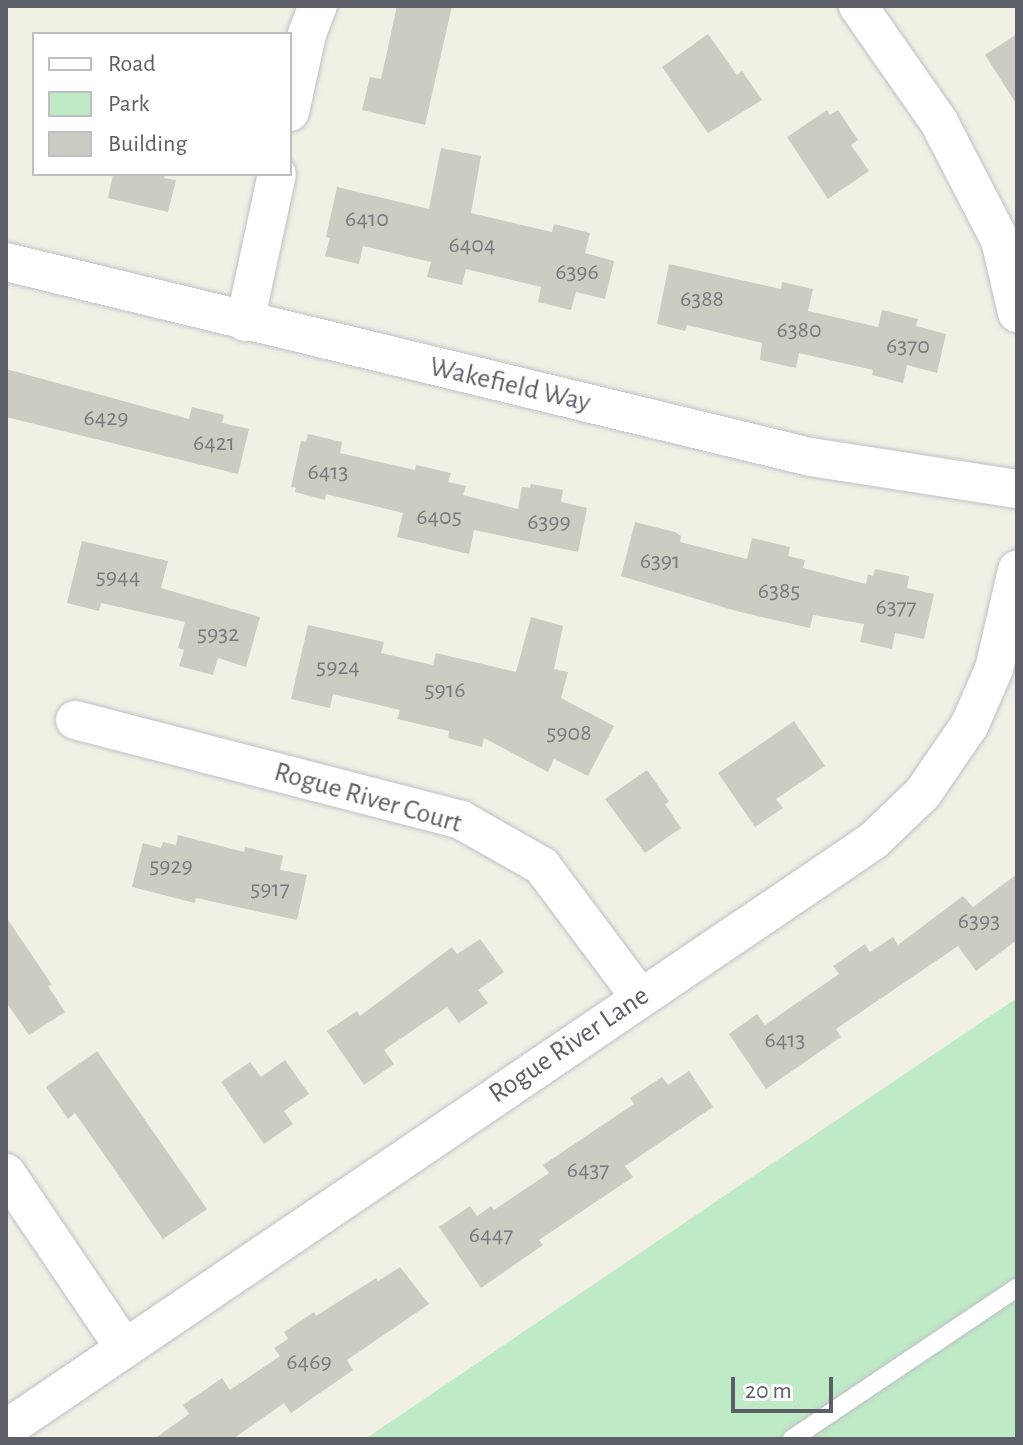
<!DOCTYPE html>
<html>
<head>
<meta charset="utf-8">
<style>
	body { margin:0 }
	#map { position:relative; width:1023px; height:1445px; overflow:hidden; background:#f0f0e5; font-family:"Alegreya Sans",sans-serif }
	div>[style] { position:absolute }
	[style*='--x'] { left:calc(var(--x)*1px); top:calc(var(--y)*1px); width:calc(var(--w)*1px); rotate:calc(var(--a)*1deg) }
	.green>* { inset:0; background:#bfeac6 }
	.building>* { inset:0; background:#cdccc3 }
	.roads { filter:drop-shadow(0 0 2px #bec0c7) drop-shadow(0 0 2px #bec0c7) }
	.service>* { height:18px; margin:-9px; padding:0 9px; transform-origin:9px; border-radius:9px; background:#fff }
	.minor>* { height:38px; margin:-19px; padding:0 19px; transform-origin:19px; border-radius:19px; background:#fff }
	span { translate:-50% -50%; white-space:nowrap; text-align:center; line-height:1.15; -webkit-text-stroke:6px #fff; paint-order:stroke }
	.number-label { font-size:24px; color:#787a7e }
	.number-label span { -webkit-text-stroke-width:0 }
	.street-label { font-size:28px; color:#5c5f67 }
	.frame { position:absolute; inset:0; border:8px solid #5c5f67; pointer-events:none }
	.legend { position:absolute; left:32px; top:32px; width:260px; height:144px; box-sizing:border-box; background:#fff; border:2px solid #bebfc2; margin:0; padding:10px 14px; list-style:none; font-size:24px; color:#5c5f67 }
	.legend li { display:flex; align-items:center; gap:16px; height:40px }
	.legend b { width:40px; border:2px solid #bebfc2 }
	.scale { position:absolute; left:731px; top:1377px; width:102px; height:36px; box-sizing:border-box; border:4px solid #5c5f67; border-top:0; padding-left:10px; font-size:24px; line-height:28px; white-space:nowrap; color:#5c5f67; -webkit-text-stroke:6px #fff; paint-order:stroke }
</style>
</head>
<body>
<div id="map">
	<div class="green">
		<i style="clip-path:polygon(1017px 998px,1017px 1439px,365px 1439px)"></i>
	</div>
	<div class="building">
		<i style="clip-path:polygon(397px 6px,452px 6px,425px 125px,362px 110px,370px 77px,381px 79px)"></i>
		<i style="clip-path:polygon(708px 34px,737px 75px,742px 71px,762px 100px,708px 133px,662px 67px)"></i>
		<i style="clip-path:polygon(1017px 34px,1017px 105px,985px 55px)"></i>
		<i style="clip-path:polygon(827px 110px,830px 115px,838px 110px,858px 140px,851px 145px,869px 171px,828px 199px,787px 137px)"></i>
		<i style="clip-path:polygon(441px 148px,481px 156px,471px 213px,552px 232px,554px 224px,590px 233px,585px 253px,614px 261px,605px 299px,576px 292px,571px 310px,538px 302px,541px 287px,466px 269px,462px 285px,427px 277px,431px 262px,363px 246px,359px 264px,325px 256px,330px 238px,326px 237px,337px 187px,429px 209px)"></i>
		<i style="clip-path:polygon(113px 174px,165px 174px,164px 178px,176px 180px,168px 212px,108px 198px)"></i>
		<i style="clip-path:polygon(669px 264px,781px 289px,782px 282px,813px 289px,808px 311px,878px 327px,882px 310px,918px 319px,916px 326px,946px 334px,937px 373px,907px 365px,903px 383px,872px 375px,873px 370px,799px 353px,796px 368px,760px 360px,762px 343px,687px 325px,685px 331px,657px 324px)"></i>
		<i style="clip-path:polygon(6px 369px,189px 419px,192px 407px,224px 415px,222px 423px,249px 429px,238px 474px,6px 417px)"></i>
		<i style="clip-path:polygon(308px 434px,342px 442px,340px 453px,415px 470px,416px 465px,451px 473px,448px 482px,466px 486px,463px 495px,518px 509px,522px 487px,530px 488px,531px 484px,563px 490px,561px 502px,587px 508px,578px 552px,474px 530px,469px 554px,397px 537px,403px 513px,326px 494px,325px 500px,295px 492px,296px 488px,291px 487px,301px 441px,306px 442px)"></i>
		<i style="clip-path:polygon(635px 522px,675px 532px,681px 536px,680px 542px,747px 559px,752px 538px,790px 547px,788px 556px,805px 560px,803px 568px,866px 584px,868px 574px,873px 576px,875px 569px,909px 576px,907px 588px,934px 594px,924px 639px,895px 633px,892px 649px,860px 642px,864px 624px,813px 615px,810px 628px,736px 611px,621px 576px)"></i>
		<i style="clip-path:polygon(82px 541px,168px 561px,161px 588px,260px 617px,246px 667px,218px 658px,213px 675px,179px 666px,184px 650px,178px 648px,185px 622px,101px 603px,99px 611px,67px 603px)"></i>
		<i style="clip-path:polygon(531px 617px,563px 626px,554px 669px,568px 672px,561px 698px,614px 726px,588px 776px,554px 759px,548px 772px,484px 738px,482px 747px,448px 738px,449px 731px,397px 719px,400px 710px,333px 694px,330px 708px,291px 699px,308px 625px,384px 642px,381px 653px,433px 665px,436px 653px,516px 672px)"></i>
		<i style="clip-path:polygon(794px 721px,825px 766px,776px 799px,783px 808px,755px 827px,718px 773px)"></i>
		<i style="clip-path:polygon(647px 770px,669px 801px,665px 804px,681px 828px,645px 853px,605px 799px)"></i>
		<i style="clip-path:polygon(178px 835px,244px 852px,245px 847px,283px 856px,280px 870px,307px 875px,297px 920px,196px 898px,195px 903px,132px 887px,143px 843px,161px 848px,163px 842px,176px 845px)"></i>
		<i style="clip-path:polygon(1017px 874px,1017px 940px,976px 971px,958px 946px,836px 1029px,841px 1037px,766px 1089px,729px 1034px,757px 1014px,765px 1025px,839px 974px,833px 966px,865px 944px,870px 952px,893px 937px,898px 945px,963px 896px,973px 907px)"></i>
		<i style="clip-path:polygon(6px 917px,52px 985px,48px 986px,65px 1012px,29px 1035px,6px 1002px)"></i>
		<i style="clip-path:polygon(480px 939px,504px 972px,478px 990px,488px 1003px,459px 1023px,447px 1007px,384px 1050px,394px 1064px,364px 1085px,327px 1031px,357px 1011px,360px 1016px,452px 947px,457px 954px)"></i>
		<i style="clip-path:polygon(97px 1051px,207px 1209px,163px 1239px,75px 1113px,68px 1119px,46px 1087px)"></i>
		<i style="clip-path:polygon(285px 1060px,309px 1094px,284px 1111px,293px 1124px,264px 1144px,221px 1082px,250px 1062px,261px 1077px)"></i>
		<i style="clip-path:polygon(689px 1071px,713px 1107px,625px 1166px,633px 1177px,539px 1240px,543px 1245px,481px 1288px,439px 1227px,470px 1206px,477px 1216px,491px 1206px,494px 1210px,549px 1173px,543px 1165px,634px 1104px,630px 1098px,662px 1077px,668px 1085px)"></i>
		<i style="clip-path:polygon(400px 1267px,429px 1304px,347px 1360px,353px 1370px,291px 1413px,284px 1403px,233px 1439px,154px 1439px,189px 1414px,183px 1405px,222px 1378px,230px 1390px,280px 1356px,274px 1348px,288px 1339px,284px 1332px,314px 1312px,316px 1316px,376px 1278px,378px 1281px)"></i>
	</div>
	<div class="roads">
		<div class="service">
			<i style="--x:792;--y:1439;--w:271;--a:-33.9"></i>
		</div>
		<div class="minor">
			<i style="--x:858;--y:6;--w:141;--a:55.1"></i>
			<i style="--x:939;--y:122;--w:133;--a:62.7"></i>
			<i style="--x:1000;--y:240;--w:75;--a:76.9"></i>
			<i style="--x:290;--y:112;--w:80;--a:-77.7"></i>
			<i style="--x:307;--y:34;--w:30;--a:-69"></i>
			<i style="--x:6;--y:262;--w:827;--a:13.63"></i>
			<i style="--x:810;--y:457;--w:209;--a:8.8"></i>
			<i style="--x:245;--y:322;--w:151;--a:-77.8"></i>
			<i style="--x:75;--y:720;--w:399;--a:14.5"></i>
			<i style="--x:461;--y:820;--w:93;--a:29.6"></i>
			<i style="--x:542;--y:866;--w:164;--a:53.2"></i>
			<i style="--x:6;--y:1173;--w:210;--a:55.9"></i>
			<i style="--x:6;--y:1429;--w:1048;--a:-34.15"></i>
			<i style="--x:873;--y:841;--w:69;--a:-43.8"></i>
			<i style="--x:923;--y:793;--w:83;--a:-55.7"></i>
			<i style="--x:970;--y:724;--w:60;--a:-66.4"></i>
			<i style="--x:994;--y:669;--w:102;--a:-76.9"></i>
		</div>
	</div>
	<div class="number-label">
		<span style="left:367px;top:220px">6410</span>
		<span style="left:472px;top:246px">6404</span>
		<span style="left:577px;top:273px">6396</span>
		<span style="left:702px;top:300px">6388</span>
		<span style="left:799px;top:331px">6380</span>
		<span style="left:908px;top:347px">6370</span>
		<span style="left:106px;top:419px">6429</span>
		<span style="left:214px;top:444px">6421</span>
		<span style="left:328px;top:473px">6413</span>
		<span style="left:439px;top:518px">6405</span>
		<span style="left:549px;top:523px">6399</span>
		<span style="left:660px;top:562px">6391</span>
		<span style="left:118px;top:578px">5944</span>
		<span style="left:779px;top:592px">6385</span>
		<span style="left:896px;top:608px">6377</span>
		<span style="left:218px;top:635px">5932</span>
		<span style="left:338px;top:668px">5924</span>
		<span style="left:445px;top:691px">5916</span>
		<span style="left:569px;top:734px">5908</span>
		<span style="left:171px;top:867px">5929</span>
		<span style="left:270px;top:890px">5917</span>
		<span style="left:979px;top:922px">6393</span>
		<span style="left:785px;top:1041px">6413</span>
		<span style="left:588px;top:1171px">6437</span>
		<span style="left:491px;top:1236px">6447</span>
		<span style="left:309px;top:1363px">6469</span>
	</div>
	<div class="street-label">
		<span style="left:510px;top:385px;rotate:13deg">Wakefield Way</span>
		<span style="left:368px;top:798px;rotate:16deg">Rogue River Court</span>
		<span style="left:569px;top:1045px;rotate:-34deg">Rogue River Lane</span>
	</div>
	<div class="frame"></div>
	<ul class="legend">
	<li><b style="height:10px;background:#fff"></b>Road</li>
	<li><b style="height:22px;background:#bfeac6"></b>Park</li>
	<li><b style="height:22px;background:#cdccc3"></b>Building</li>
	</ul>
	<div class="scale">20 m</div>
</div>
</body>
</html>
